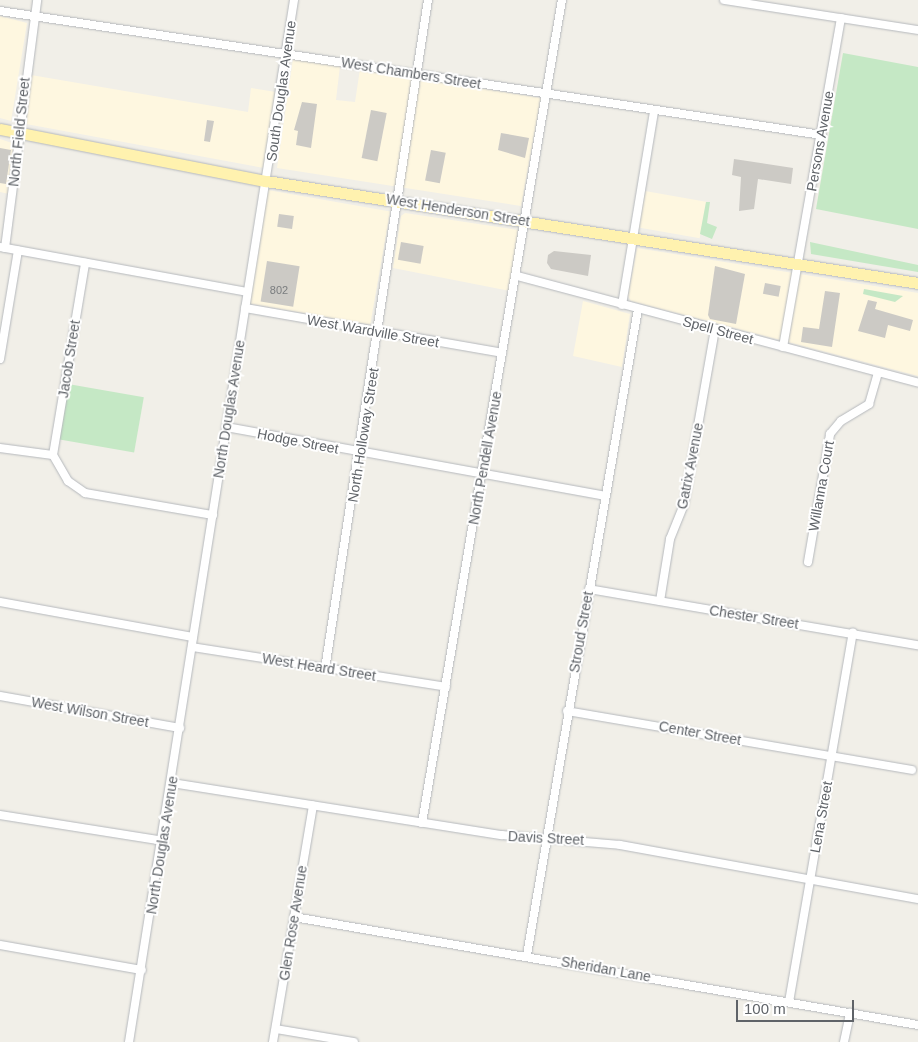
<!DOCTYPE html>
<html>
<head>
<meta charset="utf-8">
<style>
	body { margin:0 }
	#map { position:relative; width:918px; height:1042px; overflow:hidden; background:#f1efe8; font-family:Arial,sans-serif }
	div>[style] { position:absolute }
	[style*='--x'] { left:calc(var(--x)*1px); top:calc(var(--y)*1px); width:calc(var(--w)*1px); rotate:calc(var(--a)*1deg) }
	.commercial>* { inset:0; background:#fef7e0; transform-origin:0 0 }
	.green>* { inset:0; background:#c5e8c5; transform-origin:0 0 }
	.building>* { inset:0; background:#cccac5; transform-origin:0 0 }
	.roads { filter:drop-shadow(0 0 1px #b5b8bc) drop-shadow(0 0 1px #b5b8bc) }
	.minor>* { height:8px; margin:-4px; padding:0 4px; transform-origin:4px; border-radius:4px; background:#fff }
	.primary>* { height:11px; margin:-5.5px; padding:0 5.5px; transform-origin:5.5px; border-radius:5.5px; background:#fff2af }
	span { translate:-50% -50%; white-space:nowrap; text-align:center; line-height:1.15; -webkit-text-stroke:4px #fff; paint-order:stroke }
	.number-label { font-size:11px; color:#7a7d7f }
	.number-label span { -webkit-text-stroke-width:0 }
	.street-label { font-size:14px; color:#5f6368 }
	.scale { position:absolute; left:736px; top:1000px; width:118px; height:22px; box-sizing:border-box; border:2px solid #5f6368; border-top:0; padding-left:6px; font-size:15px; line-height:18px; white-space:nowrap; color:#5f6368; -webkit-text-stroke:4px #fff; paint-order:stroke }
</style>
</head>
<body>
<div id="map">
	<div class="commercial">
		<i style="clip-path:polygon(0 16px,27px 23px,11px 121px,0 118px)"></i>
		<i style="clip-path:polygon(293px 59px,340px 66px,336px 100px,355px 102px,360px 69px,541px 98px,521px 206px,277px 168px)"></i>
		<i style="clip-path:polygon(31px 75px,248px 112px,251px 88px,276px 92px,264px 168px,26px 124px)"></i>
		<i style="clip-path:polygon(0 139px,15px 144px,9px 194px,0 192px)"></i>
		<i style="left:268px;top:190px;width:124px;height:115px;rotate:10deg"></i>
		<i style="left:645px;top:191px;width:62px;height:37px;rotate:10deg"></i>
		<i style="clip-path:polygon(405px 213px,518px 230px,510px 291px,393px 268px,401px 216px)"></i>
		<i style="clip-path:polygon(637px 248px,918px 293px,918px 376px,631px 301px,628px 296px)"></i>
		<i style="clip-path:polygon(583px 301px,630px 314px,622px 367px,573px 356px)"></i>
	</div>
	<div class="green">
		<i style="clip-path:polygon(843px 53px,918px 67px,918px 229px,816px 209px)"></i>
		<i style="clip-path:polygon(706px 202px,710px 202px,707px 223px,717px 227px,712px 239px,700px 234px)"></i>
		<i style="clip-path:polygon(810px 242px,918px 265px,918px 272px,811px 254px)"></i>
		<i style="clip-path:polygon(864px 289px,903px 296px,895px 302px,863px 294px)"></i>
		<i style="left:68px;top:384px;width:77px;height:56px;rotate:10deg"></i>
	</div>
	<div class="building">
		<i style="clip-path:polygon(302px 102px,317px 104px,311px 148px,296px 145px,298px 131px,294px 130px)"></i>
		<i style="left:371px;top:110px;width:16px;height:49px;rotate:11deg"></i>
		<i style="clip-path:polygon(207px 120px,214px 121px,210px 142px,204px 141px)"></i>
		<i style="clip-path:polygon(501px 133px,529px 138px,525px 158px,498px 150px)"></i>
		<i style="clip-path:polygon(0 148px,11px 150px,6px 184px,0 183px)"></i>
		<i style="left:431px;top:150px;width:15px;height:31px;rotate:11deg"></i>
		<i style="clip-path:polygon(734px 159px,793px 168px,791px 184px,758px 179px,754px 209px,739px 211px,741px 177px,732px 175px)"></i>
		<i style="left:279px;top:214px;width:15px;height:13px;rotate:8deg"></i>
		<i style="left:401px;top:242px;width:23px;height:18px;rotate:10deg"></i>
		<i style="clip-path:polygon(554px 251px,591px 255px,588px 276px,551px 269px,547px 263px,548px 255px)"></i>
		<i style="left:267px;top:261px;width:33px;height:41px;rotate:9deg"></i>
		<i style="clip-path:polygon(715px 266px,745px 274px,736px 324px,710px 319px,708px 315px)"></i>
		<i style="left:765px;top:283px;width:16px;height:11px;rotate:11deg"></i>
		<i style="clip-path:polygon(825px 291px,840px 293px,832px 347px,801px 342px,803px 327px,819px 329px)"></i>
		<i style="clip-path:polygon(868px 300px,877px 302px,875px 309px,913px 320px,910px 331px,888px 325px,885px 338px,858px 331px)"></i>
	</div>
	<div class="roads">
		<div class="minor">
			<i style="--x:724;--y:0;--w:196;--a:8.8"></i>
			<i style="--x:0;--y:11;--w:831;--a:8.58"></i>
			<i style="--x:0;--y:247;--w:251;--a:10.3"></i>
			<i style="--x:5;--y:248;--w:250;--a:-82.6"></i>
			<i style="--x:517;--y:276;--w:415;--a:14.9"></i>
			<i style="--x:622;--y:305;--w:197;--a:-80.6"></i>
			<i style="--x:245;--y:308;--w:261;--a:9.9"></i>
			<i style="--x:783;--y:347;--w:334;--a:-80"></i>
			<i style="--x:0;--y:359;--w:110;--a:-80.6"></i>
			<i style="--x:226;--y:427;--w:385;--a:10.3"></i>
			<i style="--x:0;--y:448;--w:53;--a:7.5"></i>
			<i style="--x:53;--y:455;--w:30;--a:60"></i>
			<i style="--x:68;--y:481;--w:21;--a:35"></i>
			<i style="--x:85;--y:493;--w:130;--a:9.8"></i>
			<i style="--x:53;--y:455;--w:195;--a:-80.5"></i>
			<i style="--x:808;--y:562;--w:130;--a:-80.2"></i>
			<i style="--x:830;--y:434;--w:17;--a:-50"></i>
			<i style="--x:841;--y:421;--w:33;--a:-31"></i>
			<i style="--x:869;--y:404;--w:33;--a:-74"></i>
			<i style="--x:589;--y:589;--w:334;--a:9.7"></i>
			<i style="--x:660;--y:601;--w:63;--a:-80.8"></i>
			<i style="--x:670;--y:539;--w:37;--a:-68"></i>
			<i style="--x:684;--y:505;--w:179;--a:-80"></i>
			<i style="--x:0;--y:602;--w:196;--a:10.3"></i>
			<i style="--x:192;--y:647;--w:257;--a:8.9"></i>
			<i style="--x:325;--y:669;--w:677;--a:-81.25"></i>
			<i style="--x:0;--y:696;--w:183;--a:10.1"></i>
			<i style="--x:567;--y:711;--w:350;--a:9.7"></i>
			<i style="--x:172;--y:783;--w:334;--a:9"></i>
			<i style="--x:502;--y:835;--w:118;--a:4.8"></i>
			<i style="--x:620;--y:845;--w:303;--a:10.3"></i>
			<i style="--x:0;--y:815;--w:166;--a:9"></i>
			<i style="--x:422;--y:823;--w:835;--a:-80.35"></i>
			<i style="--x:294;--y:917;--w:633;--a:9.82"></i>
			<i style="--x:0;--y:945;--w:144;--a:10"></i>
			<i style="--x:527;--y:955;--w:655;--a:-80.25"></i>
			<i style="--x:789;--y:1002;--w:375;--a:-80.2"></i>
			<i style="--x:276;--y:1029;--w:79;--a:9.5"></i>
			<i style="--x:129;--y:1042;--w:1055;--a:-81"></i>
			<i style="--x:273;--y:1042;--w:240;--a:-80.4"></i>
			<i style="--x:844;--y:1042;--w:30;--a:-78"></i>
		</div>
		<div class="primary">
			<i style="--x:0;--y:129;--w:271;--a:11.1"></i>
			<i style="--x:266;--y:181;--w:660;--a:8.89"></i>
		</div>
	</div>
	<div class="number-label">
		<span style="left:279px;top:290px">802</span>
	</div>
	<div class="street-label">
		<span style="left:411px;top:73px;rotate:9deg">West Chambers Street</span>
		<span style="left:281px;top:91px;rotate:-82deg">South Douglas Avenue</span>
		<span style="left:19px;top:132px;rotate:-84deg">North Field Street</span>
		<span style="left:820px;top:141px;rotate:-80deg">Persons Avenue</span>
		<span style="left:458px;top:210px;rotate:9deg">West Henderson Street</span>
		<span style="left:718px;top:330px;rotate:15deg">Spell Street</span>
		<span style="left:373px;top:331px;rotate:10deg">West Wardville Street</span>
		<span style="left:69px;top:359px;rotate:-81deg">Jacob Street</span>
		<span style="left:229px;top:409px;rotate:-81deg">North Douglas Avenue</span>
		<span style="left:363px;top:435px;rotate:-81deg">North Holloway Street</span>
		<span style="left:298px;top:441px;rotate:11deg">Hodge Street</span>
		<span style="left:485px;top:458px;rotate:-80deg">North Pendell Avenue</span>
		<span style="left:690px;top:466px;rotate:-79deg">Gatrix Avenue</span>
		<span style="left:821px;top:486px;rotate:-80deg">Willanna Court</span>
		<span style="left:754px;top:617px;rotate:9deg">Chester Street</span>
		<span style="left:581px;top:632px;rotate:-80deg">Stroud Street</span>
		<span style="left:319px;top:667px;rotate:9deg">West Heard Street</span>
		<span style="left:90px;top:712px;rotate:10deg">West Wilson Street</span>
		<span style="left:700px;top:733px;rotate:10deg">Center Street</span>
		<span style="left:821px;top:817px;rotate:-80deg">Lena Street</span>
		<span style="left:546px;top:838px;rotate:3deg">Davis Street</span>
		<span style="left:162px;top:845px;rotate:-81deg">North Douglas Avenue</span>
		<span style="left:293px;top:923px;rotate:-81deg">Glen Rose Avenue</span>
		<span style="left:606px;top:969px;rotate:10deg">Sheridan Lane</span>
	</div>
	<div class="scale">100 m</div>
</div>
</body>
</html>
